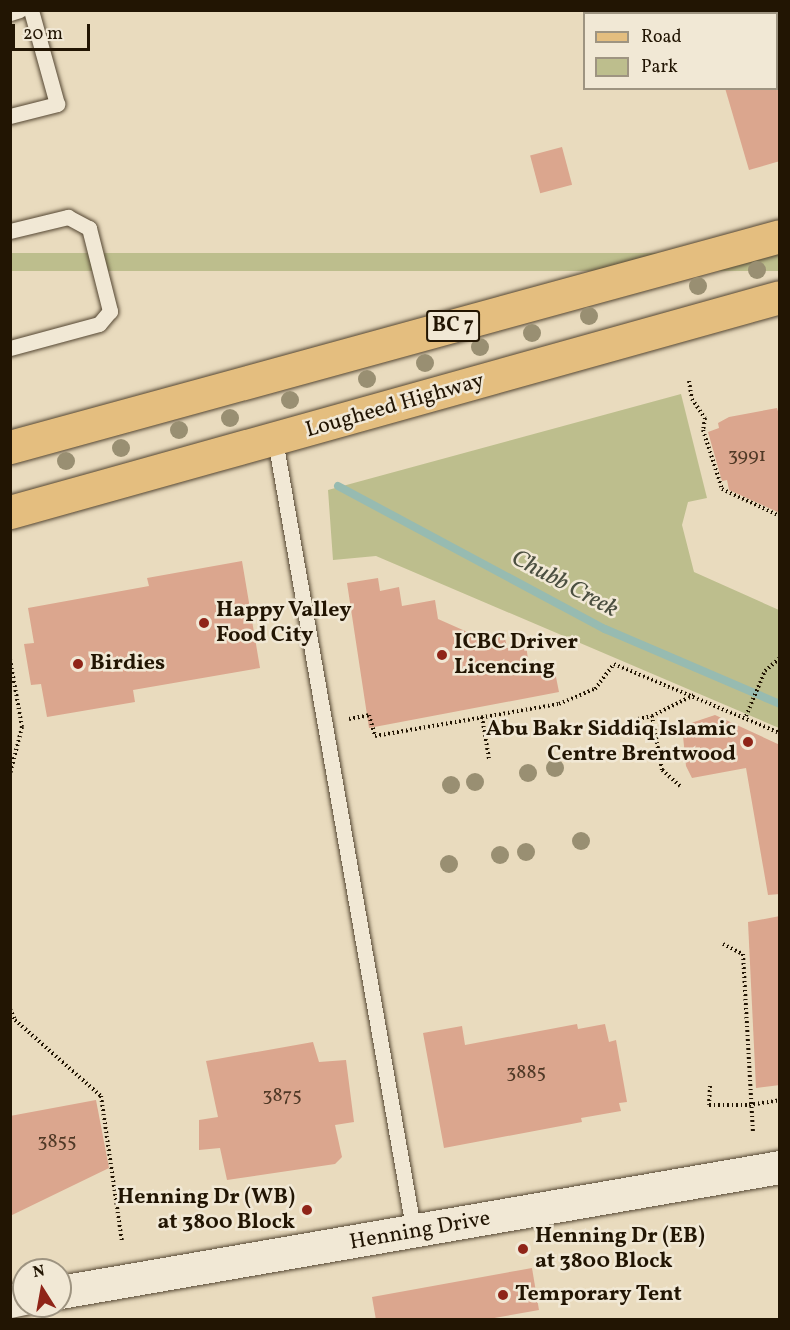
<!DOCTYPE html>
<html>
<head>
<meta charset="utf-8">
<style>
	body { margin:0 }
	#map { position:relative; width:790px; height:1330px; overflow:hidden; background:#e9dbbe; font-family:Vollkorn,serif }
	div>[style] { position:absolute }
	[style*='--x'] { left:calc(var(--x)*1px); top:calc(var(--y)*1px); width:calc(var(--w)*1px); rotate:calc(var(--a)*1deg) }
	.green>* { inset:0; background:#bdbe8d; transform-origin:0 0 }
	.stream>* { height:8px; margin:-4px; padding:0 4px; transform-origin:4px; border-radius:4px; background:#97bbb1 }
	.building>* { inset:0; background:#dba68e; transform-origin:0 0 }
	.path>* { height:4px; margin-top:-2px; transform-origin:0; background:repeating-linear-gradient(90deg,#221503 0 1.5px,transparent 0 4.5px) }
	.roads { filter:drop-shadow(0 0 2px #544632) drop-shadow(0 0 2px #544632) }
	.lane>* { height:15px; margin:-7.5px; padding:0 7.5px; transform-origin:7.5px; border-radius:7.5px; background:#f1e8d5 }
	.secondary>* { height:33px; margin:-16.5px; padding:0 16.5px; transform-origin:16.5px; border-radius:16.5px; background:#f1e8d5 }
	.primary>* { height:33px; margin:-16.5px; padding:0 16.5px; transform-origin:16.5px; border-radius:16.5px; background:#e4be7f }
	.trees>* { width:18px; height:18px; margin:-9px; border-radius:50%; background:#998f72 }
	.dots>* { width:16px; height:16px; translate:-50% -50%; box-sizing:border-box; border:3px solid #f1e8d5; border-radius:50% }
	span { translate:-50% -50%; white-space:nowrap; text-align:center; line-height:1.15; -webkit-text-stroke:5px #f1e8d5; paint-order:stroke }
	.number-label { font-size:20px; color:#503926 }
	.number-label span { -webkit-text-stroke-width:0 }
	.shield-label span { padding:2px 4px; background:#f1e8d5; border:2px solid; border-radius:4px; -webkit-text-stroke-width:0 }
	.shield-label { font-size:21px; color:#221503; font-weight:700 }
	.street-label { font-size:22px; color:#221503 }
	.poi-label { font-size:22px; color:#221503; font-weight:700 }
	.left { translate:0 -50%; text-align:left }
	.right { translate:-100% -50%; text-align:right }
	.water-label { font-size:24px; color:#4b4f40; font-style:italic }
	.frame { position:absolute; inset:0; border:12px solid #221503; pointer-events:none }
	.legend { position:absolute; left:583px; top:12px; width:195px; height:78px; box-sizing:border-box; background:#f1e8d5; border:2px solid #9e9481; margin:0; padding:8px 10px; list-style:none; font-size:18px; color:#221503 }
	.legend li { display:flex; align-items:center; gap:12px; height:30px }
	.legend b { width:30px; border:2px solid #9e9481 }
	.north { position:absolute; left:12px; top:1258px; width:60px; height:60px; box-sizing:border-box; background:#f1e8d5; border:2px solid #9e9481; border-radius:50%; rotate:349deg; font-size:16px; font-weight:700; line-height:24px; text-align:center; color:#221503 }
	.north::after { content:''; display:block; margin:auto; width:21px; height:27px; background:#8f2418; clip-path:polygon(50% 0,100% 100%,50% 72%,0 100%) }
	.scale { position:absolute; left:12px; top:24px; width:78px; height:27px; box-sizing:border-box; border:3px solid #221503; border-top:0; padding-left:8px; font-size:18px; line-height:21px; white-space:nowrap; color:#221503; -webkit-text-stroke:4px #f1e8d5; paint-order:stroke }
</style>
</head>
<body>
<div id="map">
	<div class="green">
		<i style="left:779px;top:253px;width:18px;height:797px;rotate:90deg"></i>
		<i style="clip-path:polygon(681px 394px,707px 498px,688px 502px,682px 525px,694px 572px,779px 610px,779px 728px,376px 556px,333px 560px,328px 490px)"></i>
	</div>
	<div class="stream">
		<i style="--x:338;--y:486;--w:303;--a:28.2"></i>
		<i style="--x:605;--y:629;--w:190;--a:23.2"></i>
	</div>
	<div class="building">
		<i style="clip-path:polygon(725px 88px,780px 88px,780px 161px,749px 170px)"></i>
		<i style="left:562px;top:147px;width:39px;height:33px;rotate:75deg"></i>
		<i style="clip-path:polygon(777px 408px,780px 418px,780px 513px,729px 490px,727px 480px,722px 481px,708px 432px,719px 428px,718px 423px,729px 417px)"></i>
		<i style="clip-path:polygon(242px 561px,260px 668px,133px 690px,135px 702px,47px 717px,41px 684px,31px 685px,24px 644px,34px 643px,28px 608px,149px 586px,147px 578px)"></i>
		<i style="clip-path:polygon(378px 578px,380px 591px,399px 587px,402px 606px,435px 600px,438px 619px,481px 638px,504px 633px,507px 648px,526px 645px,529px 666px,553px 662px,559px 692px,369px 728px,347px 583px)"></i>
		<i style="clip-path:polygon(715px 715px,780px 745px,780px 894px,768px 895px,746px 768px,692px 778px,686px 766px,682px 726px)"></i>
		<i style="clip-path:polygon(780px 916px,780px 1085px,756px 1088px,748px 922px)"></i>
		<i style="clip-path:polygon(577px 1024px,578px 1029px,605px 1024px,609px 1042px,616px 1040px,627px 1102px,619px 1103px,621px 1111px,581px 1118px,582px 1122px,444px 1148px,423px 1033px,462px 1026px,465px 1045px)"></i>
		<i style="clip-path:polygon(313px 1042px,319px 1062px,346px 1060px,354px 1122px,335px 1125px,342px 1157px,335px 1164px,227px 1180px,220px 1148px,199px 1150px,199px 1120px,218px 1117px,206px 1061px)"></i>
		<i style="clip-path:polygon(96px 1100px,109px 1168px,10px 1216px,10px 1116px)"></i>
		<i style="clip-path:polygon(532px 1268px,539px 1310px,483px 1320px,376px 1320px,372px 1297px)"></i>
	</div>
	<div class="path">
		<i style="--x:689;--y:381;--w:18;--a:81"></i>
		<i style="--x:692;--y:399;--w:23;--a:56"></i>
		<i style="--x:705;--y:418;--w:12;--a:99"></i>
		<i style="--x:703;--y:430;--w:62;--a:72.1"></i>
		<i style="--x:722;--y:489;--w:64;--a:25"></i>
		<i style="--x:10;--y:659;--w:69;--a:80"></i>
		<i style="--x:22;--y:727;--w:49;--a:104.3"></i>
		<i style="--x:746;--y:716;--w:49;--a:-67.1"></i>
		<i style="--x:765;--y:671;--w:20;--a:-41"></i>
		<i style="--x:482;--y:717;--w:43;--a:80.5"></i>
		<i style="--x:349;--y:719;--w:20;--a:-11"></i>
		<i style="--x:369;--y:715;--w:22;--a:74"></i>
		<i style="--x:375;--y:736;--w:187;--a:-9.9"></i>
		<i style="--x:559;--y:704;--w:39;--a:-23"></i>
		<i style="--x:595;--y:689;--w:31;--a:-53"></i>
		<i style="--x:614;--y:664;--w:180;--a:22.6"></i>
		<i style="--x:638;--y:719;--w:14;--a:-12"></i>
		<i style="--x:680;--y:786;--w:24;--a:-138"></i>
		<i style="--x:662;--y:770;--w:55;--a:-100.5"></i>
		<i style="--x:652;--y:716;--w:47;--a:-26.6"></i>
		<i style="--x:723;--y:944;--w:22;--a:27"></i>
		<i style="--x:743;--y:954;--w:179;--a:86.8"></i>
		<i style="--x:10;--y:1009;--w:12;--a:66"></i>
		<i style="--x:15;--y:1020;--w:115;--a:41.5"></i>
		<i style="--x:101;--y:1096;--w:147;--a:81.8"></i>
		<i style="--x:710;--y:1086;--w:19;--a:93"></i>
		<i style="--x:709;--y:1105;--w:40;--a:0"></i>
		<i style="--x:749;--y:1105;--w:31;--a:-9"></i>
	</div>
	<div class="roads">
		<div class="lane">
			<i style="--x:10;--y:13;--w:10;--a:-17"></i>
			<i style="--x:10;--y:116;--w:49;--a:-14.3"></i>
			<i style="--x:57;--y:104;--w:98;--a:-105.5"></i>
			<i style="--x:10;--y:231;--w:60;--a:-13.6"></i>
			<i style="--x:68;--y:217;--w:24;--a:28"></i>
			<i style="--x:89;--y:228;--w:86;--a:75.8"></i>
			<i style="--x:110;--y:311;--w:17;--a:130"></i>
			<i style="--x:99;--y:324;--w:92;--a:164.9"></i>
			<i style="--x:275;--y:440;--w:805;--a:80.06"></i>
		</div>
		<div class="secondary">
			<i style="--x:60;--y:1292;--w:731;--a:-9.85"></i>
			<i style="--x:10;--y:1301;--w:14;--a:-12"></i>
		</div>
		<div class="primary">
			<i style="--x:10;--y:447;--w:798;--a:-15.32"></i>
			<i style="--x:10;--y:512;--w:799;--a:-15.6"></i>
		</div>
	</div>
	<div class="trees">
		<i style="left:757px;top:270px"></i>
		<i style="left:698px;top:286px"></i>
		<i style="left:589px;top:316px"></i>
		<i style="left:532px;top:333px"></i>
		<i style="left:480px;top:347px"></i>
		<i style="left:425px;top:363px"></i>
		<i style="left:367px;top:379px"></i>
		<i style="left:290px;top:400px"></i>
		<i style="left:230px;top:418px"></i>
		<i style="left:179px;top:430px"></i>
		<i style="left:121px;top:448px"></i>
		<i style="left:66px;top:461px"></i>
		<i style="left:555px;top:768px"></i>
		<i style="left:528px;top:773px"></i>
		<i style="left:475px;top:782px"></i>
		<i style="left:451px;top:785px"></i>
		<i style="left:581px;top:841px"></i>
		<i style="left:526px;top:852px"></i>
		<i style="left:500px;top:855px"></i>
		<i style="left:449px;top:864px"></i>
	</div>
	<div class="dots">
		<i style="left:204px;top:623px;background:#8f2418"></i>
		<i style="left:442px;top:655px;background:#8f2418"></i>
		<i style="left:78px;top:664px;background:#8f2418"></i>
		<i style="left:748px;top:742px;background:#8f2418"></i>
		<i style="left:307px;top:1210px;background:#8f2418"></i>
		<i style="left:523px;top:1249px;background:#8f2418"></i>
		<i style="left:503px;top:1295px;background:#8f2418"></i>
	</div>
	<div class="number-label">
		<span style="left:747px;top:456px">3991</span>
		<span style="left:526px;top:1073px">3885</span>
		<span style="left:282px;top:1096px">3875</span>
		<span style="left:57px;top:1142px">3855</span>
	</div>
	<div class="shield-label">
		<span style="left:453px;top:326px">BC 7</span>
	</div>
	<div class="street-label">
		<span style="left:395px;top:406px;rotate:-16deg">Lougheed Highway</span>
		<span style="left:420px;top:1231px;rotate:-10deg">Henning Drive</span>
	</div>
	<div class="poi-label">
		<span class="left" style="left:216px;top:623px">Happy Valley<br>Food City</span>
		<span class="left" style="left:454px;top:655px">ICBC Driver<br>Licencing</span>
		<span class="left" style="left:90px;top:664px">Birdies</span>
		<span class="right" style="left:736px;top:742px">Abu Bakr Siddiq Islamic<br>Centre Brentwood</span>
		<span class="right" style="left:295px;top:1210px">Henning Dr (WB)<br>at 3800 Block</span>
		<span class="left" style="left:535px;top:1249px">Henning Dr (EB)<br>at 3800 Block</span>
		<span class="left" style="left:515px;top:1295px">Temporary Tent</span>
	</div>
	<div class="water-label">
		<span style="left:564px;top:585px;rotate:28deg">Chubb Creek</span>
	</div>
	<div class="frame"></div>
	<ul class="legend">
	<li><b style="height:8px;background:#e4be7f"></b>Road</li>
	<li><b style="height:16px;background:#bdbe8d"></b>Park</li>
	</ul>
	<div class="north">N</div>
	<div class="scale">20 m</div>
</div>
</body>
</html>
